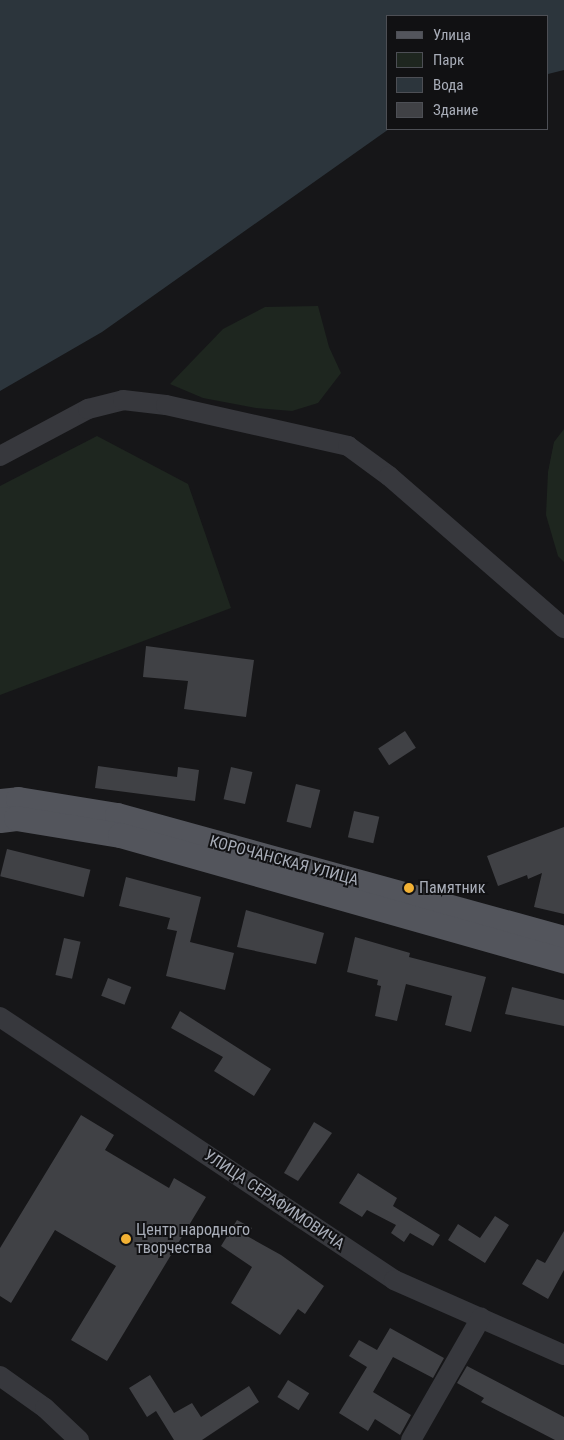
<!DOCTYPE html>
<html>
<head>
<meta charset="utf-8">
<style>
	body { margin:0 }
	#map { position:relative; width:564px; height:1440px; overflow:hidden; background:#161618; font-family:"Roboto Condensed",sans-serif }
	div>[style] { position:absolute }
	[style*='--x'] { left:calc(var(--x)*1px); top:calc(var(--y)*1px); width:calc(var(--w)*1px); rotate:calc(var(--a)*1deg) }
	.green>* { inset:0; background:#1e261f }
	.water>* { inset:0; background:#2c353c }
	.building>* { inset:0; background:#404145; transform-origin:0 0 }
	.minor>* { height:20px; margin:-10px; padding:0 10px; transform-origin:10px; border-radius:10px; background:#37383d }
	.major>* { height:25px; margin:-12.5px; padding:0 12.5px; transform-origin:12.5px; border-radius:12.5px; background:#53555c }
	.dots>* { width:14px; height:14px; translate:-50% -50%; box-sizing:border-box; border:2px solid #111113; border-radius:50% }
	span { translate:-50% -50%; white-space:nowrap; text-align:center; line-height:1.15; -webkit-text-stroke:4px #111113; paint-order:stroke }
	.street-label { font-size:16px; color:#a8adb8 }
	.poi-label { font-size:16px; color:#a8adb8 }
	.left { translate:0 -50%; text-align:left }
	.legend { position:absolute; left:386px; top:15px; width:162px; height:115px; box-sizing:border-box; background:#111113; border:1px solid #4d4f55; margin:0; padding:6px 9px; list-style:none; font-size:15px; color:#a8adb8 }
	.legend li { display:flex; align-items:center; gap:10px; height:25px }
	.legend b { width:25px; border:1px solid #4d4f55 }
</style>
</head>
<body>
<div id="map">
	<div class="green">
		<i style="clip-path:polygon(318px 306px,329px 347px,341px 373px,318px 403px,292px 411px,256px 408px,203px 398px,170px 384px,223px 329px,265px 307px)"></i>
		<i style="clip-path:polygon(564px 429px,564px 562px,558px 556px,546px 515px,548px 472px,554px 442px)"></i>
		<i style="clip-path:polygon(97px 436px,188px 484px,231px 608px,0 695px,0 486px)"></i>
	</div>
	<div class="water">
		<i style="clip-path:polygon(0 0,564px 0,564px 70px,548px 74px,548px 16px,388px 16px,389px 129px,102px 332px,0 391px)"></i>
	</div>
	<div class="building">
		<i style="clip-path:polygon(146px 646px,254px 660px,246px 717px,184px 709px,188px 681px,143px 677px)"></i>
		<i style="left:405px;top:731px;width:20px;height:32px;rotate:57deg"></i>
		<i style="clip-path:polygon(98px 766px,177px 777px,178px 767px,199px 770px,195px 801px,95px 788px)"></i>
		<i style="left:231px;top:767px;width:22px;height:33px;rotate:13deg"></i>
		<i style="left:296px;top:784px;width:25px;height:39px;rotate:14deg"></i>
		<i style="left:354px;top:811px;width:26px;height:27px;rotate:13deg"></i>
		<i style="clip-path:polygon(564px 827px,564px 914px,534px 907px,542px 873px,528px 879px,527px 875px,498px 886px,487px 856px)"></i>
		<i style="left:7px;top:849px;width:86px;height:28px;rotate:14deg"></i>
		<i style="clip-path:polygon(126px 877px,201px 897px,190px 942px,234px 953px,225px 990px,166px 976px,177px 931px,167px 929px,170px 918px,119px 906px)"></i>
		<i style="clip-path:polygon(246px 910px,324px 933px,316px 964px,237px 947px)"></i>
		<i style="clip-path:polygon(355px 937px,410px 953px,409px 957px,486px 977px,471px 1032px,445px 1025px,452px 996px,406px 984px,397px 1021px,375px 1016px,381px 986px,377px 985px,378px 980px,347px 972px)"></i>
		<i style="left:64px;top:938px;width:17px;height:38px;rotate:13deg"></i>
		<i style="left:108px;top:978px;width:25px;height:19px;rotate:21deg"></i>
		<i style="clip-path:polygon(512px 987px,564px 1000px,564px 1026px,505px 1014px)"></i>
		<i style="clip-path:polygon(180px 1011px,271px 1069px,254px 1096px,214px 1071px,223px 1057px,171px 1028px)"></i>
		<i style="clip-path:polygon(81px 1115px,114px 1135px,105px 1150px,169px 1188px,174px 1178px,206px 1197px,107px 1361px,71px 1340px,116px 1266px,55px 1230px,11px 1303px,0 1296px,0 1248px)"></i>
		<i style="clip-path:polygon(314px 1122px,332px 1133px,298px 1181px,284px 1173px)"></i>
		<i style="clip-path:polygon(358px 1173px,397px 1198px,393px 1206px,440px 1235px,433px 1246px,410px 1233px,404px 1242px,391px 1233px,396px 1225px,367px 1210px,362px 1217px,339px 1203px)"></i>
		<i style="clip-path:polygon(495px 1216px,509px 1225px,485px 1263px,448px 1240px,458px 1224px,480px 1238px)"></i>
		<i style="clip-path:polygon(237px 1220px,252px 1228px,247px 1236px,281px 1255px,324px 1286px,305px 1314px,298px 1309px,280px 1335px,231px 1303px,252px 1267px,221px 1246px)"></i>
		<i style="clip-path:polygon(564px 1231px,564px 1270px,548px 1299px,522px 1284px,537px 1259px,545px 1263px)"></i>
		<i style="clip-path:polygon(390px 1328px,444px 1358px,433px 1378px,393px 1357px,373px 1392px,411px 1415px,400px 1435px,375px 1419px,368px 1431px,339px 1413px,367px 1367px,349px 1356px,359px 1340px,377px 1350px)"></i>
		<i style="clip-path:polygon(467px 1366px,564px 1417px,564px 1440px,555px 1440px,481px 1402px,484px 1398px,457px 1383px)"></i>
		<i style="clip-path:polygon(150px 1375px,174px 1413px,192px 1403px,201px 1417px,249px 1386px,259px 1402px,202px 1440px,174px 1440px,156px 1411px,147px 1417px,129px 1388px)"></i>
		<i style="left:288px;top:1380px;width:25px;height:20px;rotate:32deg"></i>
	</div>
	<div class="minor">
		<i style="--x:0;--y:456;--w:100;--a:-28.1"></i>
		<i style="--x:88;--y:409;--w:36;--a:-14"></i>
		<i style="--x:123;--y:400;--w:43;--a:6.6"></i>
		<i style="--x:166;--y:405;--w:187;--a:12.7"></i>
		<i style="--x:348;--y:446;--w:51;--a:36.2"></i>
		<i style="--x:389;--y:476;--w:232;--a:41"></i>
		<i style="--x:0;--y:1017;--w:474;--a:33.7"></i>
		<i style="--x:394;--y:1280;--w:186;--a:23.8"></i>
		<i style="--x:0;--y:1376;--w:55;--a:35.4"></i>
		<i style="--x:45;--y:1408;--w:47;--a:43.3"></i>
		<i style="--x:411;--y:1440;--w:141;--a:-60.2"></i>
	</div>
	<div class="major">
		<i style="--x:0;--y:801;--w:18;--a:-6"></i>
		<i style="--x:18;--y:799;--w:100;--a:9.2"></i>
		<i style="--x:117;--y:815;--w:464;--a:15.4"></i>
		<i style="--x:0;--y:820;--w:16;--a:-7"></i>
		<i style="--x:16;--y:818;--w:105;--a:9.3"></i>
		<i style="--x:120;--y:835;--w:462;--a:15.8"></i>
	</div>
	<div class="dots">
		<i style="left:409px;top:888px;background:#f2b134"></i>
		<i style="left:126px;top:1239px;background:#f2b134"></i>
	</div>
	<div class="street-label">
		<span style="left:284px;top:861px;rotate:15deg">КОРОЧАНСКАЯ УЛИЦА</span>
		<span style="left:274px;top:1200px;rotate:34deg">УЛИЦА СЕРАФИМОВИЧА</span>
	</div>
	<div class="poi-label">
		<span class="left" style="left:419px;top:888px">Памятник</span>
		<span class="left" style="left:136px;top:1239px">Центр народного<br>творчества</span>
	</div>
	<ul class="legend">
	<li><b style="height:6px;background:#53555c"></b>Улица</li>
	<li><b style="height:14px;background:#1e261f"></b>Парк</li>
	<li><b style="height:14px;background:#2c353c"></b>Вода</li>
	<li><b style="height:14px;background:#404145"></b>Здание</li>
	</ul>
</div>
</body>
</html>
